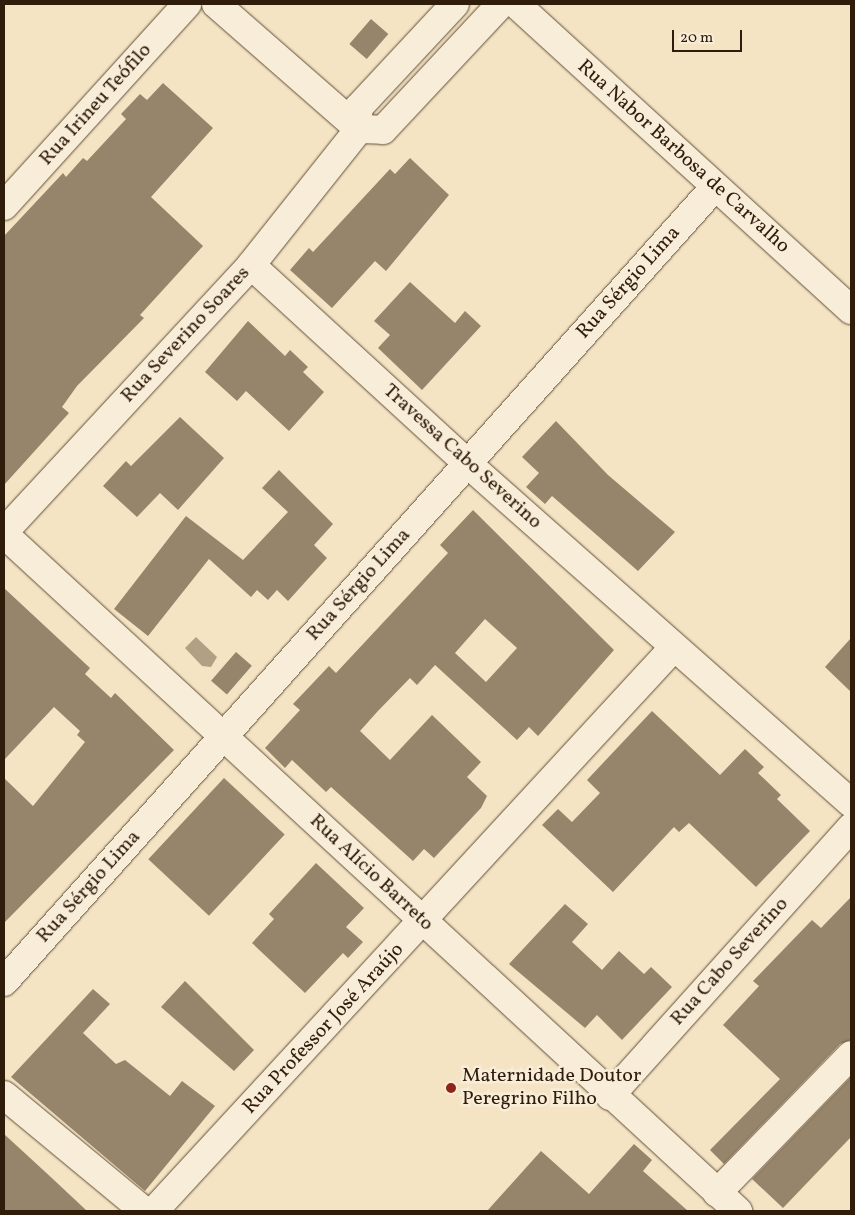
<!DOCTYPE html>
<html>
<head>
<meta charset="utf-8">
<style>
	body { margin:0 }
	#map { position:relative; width:855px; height:1215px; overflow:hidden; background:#f4e4c3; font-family:Vollkorn,serif }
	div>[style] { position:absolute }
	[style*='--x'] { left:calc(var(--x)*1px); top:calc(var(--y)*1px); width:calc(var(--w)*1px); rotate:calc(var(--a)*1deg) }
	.water>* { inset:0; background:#b1a084 }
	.building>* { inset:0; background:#96846b; transform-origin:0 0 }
	.roads { filter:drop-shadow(0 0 1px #614e39) drop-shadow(0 0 1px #614e39) }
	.minor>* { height:28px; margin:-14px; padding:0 14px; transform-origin:14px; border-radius:14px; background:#f8edd8 }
	.dots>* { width:14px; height:14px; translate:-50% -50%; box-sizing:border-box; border:2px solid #f8edd8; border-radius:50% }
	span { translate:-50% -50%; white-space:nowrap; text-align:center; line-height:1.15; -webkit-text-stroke:5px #f8edd8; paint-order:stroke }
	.street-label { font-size:20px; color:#301c0b }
	.poi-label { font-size:20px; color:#301c0b }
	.left { translate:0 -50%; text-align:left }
	.frame { position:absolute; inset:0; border:5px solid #301c0b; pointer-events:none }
	.scale { position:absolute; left:672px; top:30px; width:70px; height:22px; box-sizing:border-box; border:2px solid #301c0b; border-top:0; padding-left:6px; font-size:15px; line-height:18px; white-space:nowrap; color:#301c0b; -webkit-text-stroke:4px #f8edd8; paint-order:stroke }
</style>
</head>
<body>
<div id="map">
	<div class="water">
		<i style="clip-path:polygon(196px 637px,217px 657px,211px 667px,202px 666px,185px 648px)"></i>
	</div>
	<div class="building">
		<i style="left:371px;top:19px;width:23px;height:33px;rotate:41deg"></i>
		<i style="clip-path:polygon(163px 83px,213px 128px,151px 197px,203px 246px,140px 315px,144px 318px,77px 386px,62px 407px,69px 413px,4px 485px,4px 236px,63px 173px,66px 177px,83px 158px,87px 161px,126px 119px,121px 114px,140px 94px,147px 100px)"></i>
		<i style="clip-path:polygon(410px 158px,449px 195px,386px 271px,375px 261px,332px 308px,290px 270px,309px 248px,313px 252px,390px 169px,395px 174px)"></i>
		<i style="clip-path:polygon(410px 282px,455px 323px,465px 311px,481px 326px,422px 390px,378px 348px,390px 335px,374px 321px)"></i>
		<i style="clip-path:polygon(248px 321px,285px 356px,290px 350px,308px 367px,303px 372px,324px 392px,289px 431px,246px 391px,237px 401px,205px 372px)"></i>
		<i style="clip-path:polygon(180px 417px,224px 458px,178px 510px,160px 493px,137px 517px,103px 486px,126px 461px,131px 466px)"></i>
		<i style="clip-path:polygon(556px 421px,608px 475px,675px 532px,638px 571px,552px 496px,545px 504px,526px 487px,539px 473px,522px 457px)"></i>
		<i style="clip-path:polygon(279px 470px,333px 524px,314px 545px,327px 558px,288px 601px,277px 590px,268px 600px,257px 590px,251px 597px,209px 559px,148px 636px,114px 609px,186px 516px,243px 560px,288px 512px,262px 488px)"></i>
		<i style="clip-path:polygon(evenodd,473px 510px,614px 650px,538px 736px,529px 727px,517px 740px,435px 665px,417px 685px,410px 678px,377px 712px,360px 731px,390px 760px,432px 715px,481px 762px,467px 777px,487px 796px,481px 808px,434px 858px,424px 849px,413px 861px,331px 787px,326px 792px,292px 760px,285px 768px,265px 748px,300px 710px,293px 704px,329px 666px,336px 673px,448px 553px,440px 545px,473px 510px,485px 619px,517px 648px,486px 682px,455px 653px,485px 619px)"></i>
		<i style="clip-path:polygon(4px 588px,90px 668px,85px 674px,111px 698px,115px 693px,174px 750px,4px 923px,4px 778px,33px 806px,85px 742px,77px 735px,80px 731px,54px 707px,4px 760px)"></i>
		<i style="clip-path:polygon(851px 638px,851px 692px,825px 667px)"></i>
		<i style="left:236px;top:652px;width:21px;height:38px;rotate:41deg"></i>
		<i style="clip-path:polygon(652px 711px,720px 775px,745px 749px,764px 767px,758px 773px,781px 795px,777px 799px,810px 831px,756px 887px,689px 823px,679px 832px,674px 827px,613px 892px,542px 825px,558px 809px,572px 822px,600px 793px,587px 780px)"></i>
		<i style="left:224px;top:778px;width:83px;height:111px;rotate:43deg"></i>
		<i style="clip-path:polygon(316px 863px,364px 908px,346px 927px,363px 942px,348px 958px,343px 953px,305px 993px,252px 943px,274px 919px,269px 914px)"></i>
		<i style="clip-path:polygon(851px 897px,851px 1040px,840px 1044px,724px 1164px,710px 1150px,780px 1079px,723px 1025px,759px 986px,753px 981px,812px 920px,821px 928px)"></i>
		<i style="clip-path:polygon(565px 904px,588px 924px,572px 942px,602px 970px,619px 951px,644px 974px,651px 967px,672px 987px,622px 1040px,597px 1015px,585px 1028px,509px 964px)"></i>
		<i style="clip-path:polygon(185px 981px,254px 1050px,234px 1071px,161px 1007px)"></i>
		<i style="clip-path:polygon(93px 989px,110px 1004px,83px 1033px,116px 1064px,125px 1060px,170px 1096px,182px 1081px,215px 1106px,145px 1191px,11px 1077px)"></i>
		<i style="clip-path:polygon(851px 1077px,851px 1137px,783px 1208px,752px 1179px)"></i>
		<i style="clip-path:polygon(4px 1134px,54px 1180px,87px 1211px,4px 1211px)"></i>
		<i style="clip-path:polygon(634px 1144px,652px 1160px,643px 1171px,688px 1211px,487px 1211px,541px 1151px,589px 1194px)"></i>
	</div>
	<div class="roads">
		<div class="minor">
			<i style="--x:216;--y:4;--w:190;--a:41.2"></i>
			<i style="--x:516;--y:4;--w:454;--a:42.4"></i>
			<i style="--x:359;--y:129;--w:24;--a:2"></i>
			<i style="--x:383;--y:130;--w:173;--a:-46.9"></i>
			<i style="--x:4;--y:206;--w:273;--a:-47.8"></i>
			<i style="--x:251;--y:265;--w:294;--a:42.5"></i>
			<i style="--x:468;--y:464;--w:511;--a:41.51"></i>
			<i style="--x:4;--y:532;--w:364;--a:-47.2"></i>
			<i style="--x:251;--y:265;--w:174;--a:-51.5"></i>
			<i style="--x:359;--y:129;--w:21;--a:-93"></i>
			<i style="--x:358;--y:108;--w:142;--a:-47"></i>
			<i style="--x:4;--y:534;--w:999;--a:42.69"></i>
			<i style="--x:4;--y:982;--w:1065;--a:-48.2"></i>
			<i style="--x:4;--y:1095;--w:182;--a:39.6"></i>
			<i style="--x:610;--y:1096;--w:361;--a:-48.1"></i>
			<i style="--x:717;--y:1193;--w:192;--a:-45.8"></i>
			<i style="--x:154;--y:1211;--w:767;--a:-47.32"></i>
		</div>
	</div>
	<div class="dots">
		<i style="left:451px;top:1088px;background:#8f2418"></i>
	</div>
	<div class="street-label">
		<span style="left:96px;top:105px;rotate:-48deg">Rua Irineu Teófilo</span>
		<span style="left:683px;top:157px;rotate:42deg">Rua Nabor Barbosa de Carvalho</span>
		<span style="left:629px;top:283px;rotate:-48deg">Rua Sérgio Lima</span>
		<span style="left:186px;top:335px;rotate:-47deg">Rua Severino Soares</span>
		<span style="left:462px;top:457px;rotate:42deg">Travessa Cabo Severino</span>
		<span style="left:359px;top:585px;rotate:-48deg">Rua Sérgio Lima</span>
		<span style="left:371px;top:873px;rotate:43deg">Rua Alício Barreto</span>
		<span style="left:89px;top:887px;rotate:-48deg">Rua Sérgio Lima</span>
		<span style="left:730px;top:962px;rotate:-48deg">Rua Cabo Severino</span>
		<span style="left:324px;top:1029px;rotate:-47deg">Rua Professor José Araújo</span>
	</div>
	<div class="poi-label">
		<span class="left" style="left:462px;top:1088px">Maternidade Doutor<br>Peregrino Filho</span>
	</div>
	<div class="frame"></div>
	<div class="scale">20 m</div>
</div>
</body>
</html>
